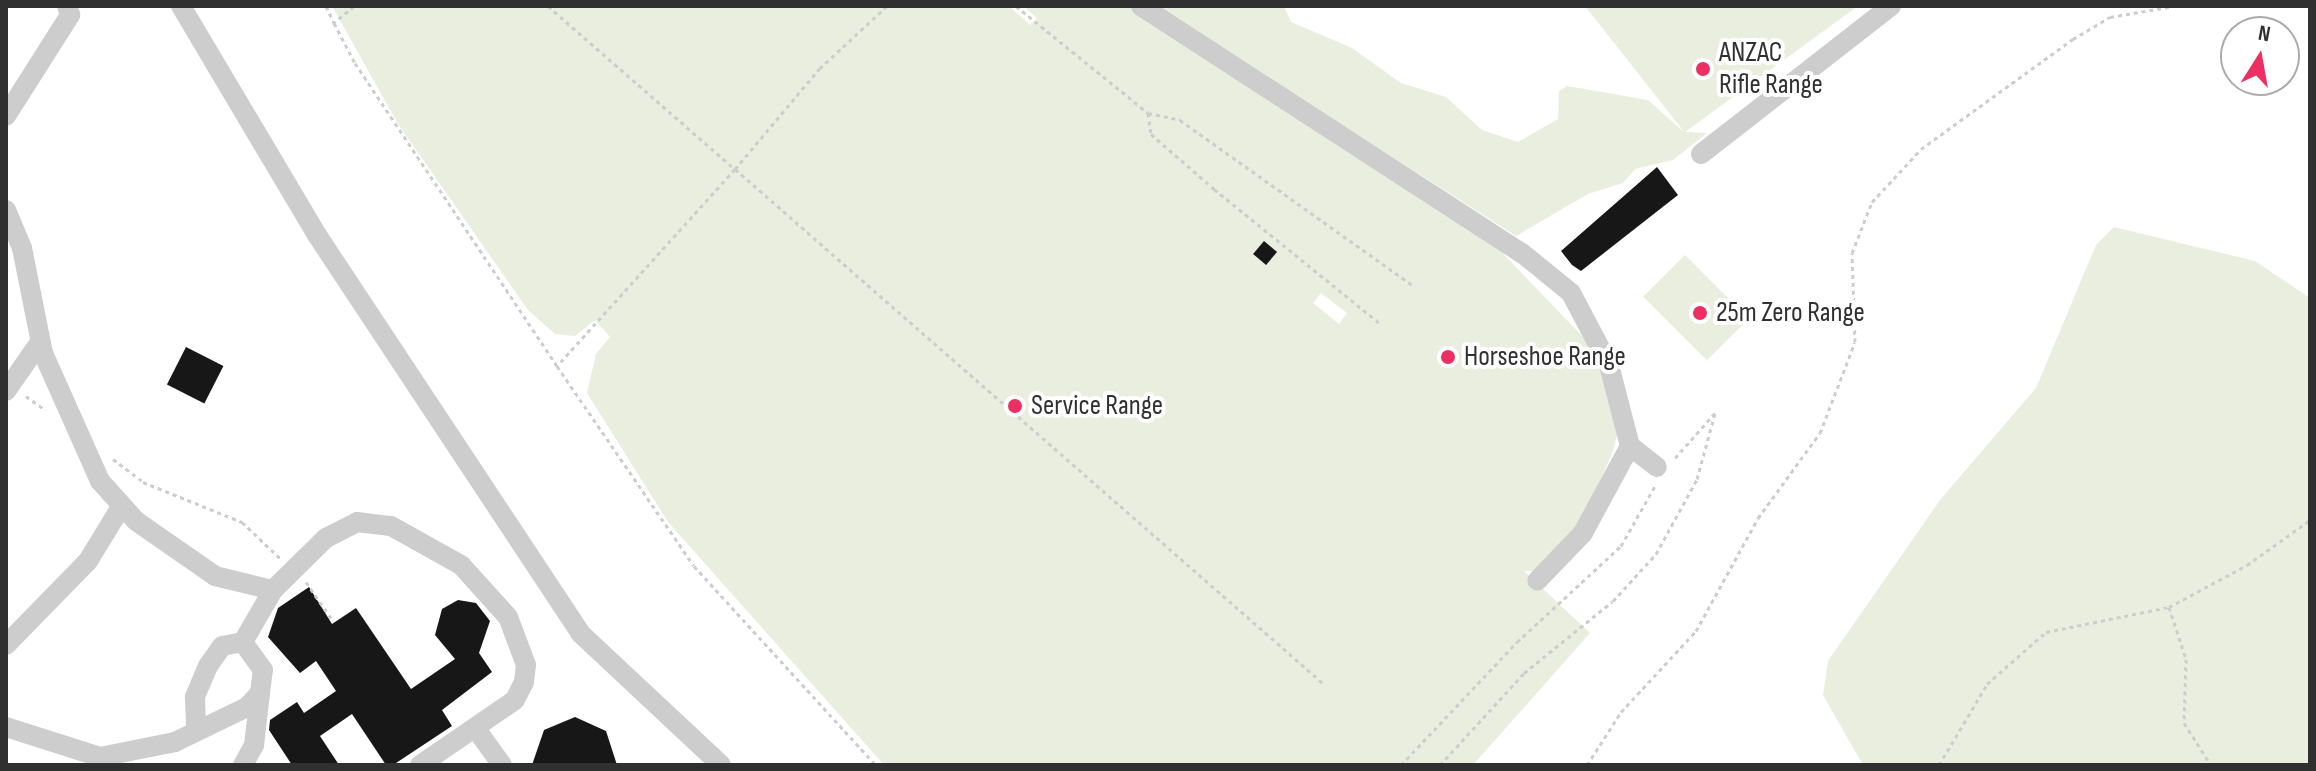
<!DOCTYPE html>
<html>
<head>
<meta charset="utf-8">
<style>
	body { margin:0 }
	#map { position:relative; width:2316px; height:771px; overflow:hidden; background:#fff; font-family:"Sofia Sans Condensed",sans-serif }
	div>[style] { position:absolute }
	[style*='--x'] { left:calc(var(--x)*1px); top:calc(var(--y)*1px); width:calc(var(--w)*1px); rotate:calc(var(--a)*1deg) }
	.green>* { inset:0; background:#eaeede; transform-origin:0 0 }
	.building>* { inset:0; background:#171717; transform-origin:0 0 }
	.path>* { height:3px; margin-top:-1.5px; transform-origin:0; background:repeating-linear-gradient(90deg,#cdcdcd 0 4px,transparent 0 8px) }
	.minor>* { height:20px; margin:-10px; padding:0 10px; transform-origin:10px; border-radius:10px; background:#cdcdcd }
	.dots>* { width:22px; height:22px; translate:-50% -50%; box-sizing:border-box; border:4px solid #fff; border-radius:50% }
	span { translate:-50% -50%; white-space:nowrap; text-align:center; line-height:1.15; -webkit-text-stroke:8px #fff; paint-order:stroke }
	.poi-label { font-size:28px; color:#303030 }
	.left { translate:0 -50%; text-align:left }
	.frame { position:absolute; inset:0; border:8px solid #303030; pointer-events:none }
	.north { position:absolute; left:2220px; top:16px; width:80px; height:80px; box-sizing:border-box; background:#fff; border:2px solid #acacac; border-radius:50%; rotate:11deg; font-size:22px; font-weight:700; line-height:32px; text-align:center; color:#303030 }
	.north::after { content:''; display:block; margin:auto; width:28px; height:36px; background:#eb2f62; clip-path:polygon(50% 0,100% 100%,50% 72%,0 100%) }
</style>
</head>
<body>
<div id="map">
	<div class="green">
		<i style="clip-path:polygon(evenodd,332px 6px,1009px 6px,1030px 25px,1037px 18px,1023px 6px,1130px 6px,1490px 240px,1585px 339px,1607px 376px,1618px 431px,1613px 451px,1581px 526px,1536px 571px,1524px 571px,1590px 633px,1473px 765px,884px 765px,668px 522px,587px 393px,596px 354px,610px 337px,595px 320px,575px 336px,555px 334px,528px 310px,398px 124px,332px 6px,1321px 293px,1347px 313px,1339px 324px,1313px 303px,1321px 293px)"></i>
		<i style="clip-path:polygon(1156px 6px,1284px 6px,1291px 22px,1352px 48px,1401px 83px,1446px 97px,1482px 130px,1518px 142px,1558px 119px,1559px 91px,1567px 86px,1648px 100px,1685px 133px,1585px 6px,1858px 6px,1685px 132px,1707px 133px,1673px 160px,1635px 169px,1623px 183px,1588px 194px,1516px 236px)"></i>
		<i style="clip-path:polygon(2114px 227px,2255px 261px,2310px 298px,2310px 765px,1863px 765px,1823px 695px,1828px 661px,1940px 500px,2036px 388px,2096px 245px)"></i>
		<i style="left:1685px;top:255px;width:90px;height:59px;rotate:45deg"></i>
	</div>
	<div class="building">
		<i style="clip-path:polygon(1657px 167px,1678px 195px,1581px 271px,1572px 265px,1561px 251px)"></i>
		<i style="left:1264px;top:241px;width:17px;height:17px;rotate:40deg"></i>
		<i style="left:186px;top:347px;width:42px;height:42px;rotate:27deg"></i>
		<i style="clip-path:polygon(309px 587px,332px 624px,356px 608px,411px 689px,455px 659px,435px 635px,442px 609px,458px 600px,476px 603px,490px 621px,479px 653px,492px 672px,442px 710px,452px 726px,393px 765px,386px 765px,352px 714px,320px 736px,339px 765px,292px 765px,269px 730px,270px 720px,297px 702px,304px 713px,336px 691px,316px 661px,300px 673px,268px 637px,278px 608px)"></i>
		<i style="clip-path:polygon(575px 717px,606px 731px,617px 765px,532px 765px,544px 730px)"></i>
	</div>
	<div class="path">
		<i style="--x:326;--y:6;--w:19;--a:65"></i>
		<i style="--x:354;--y:6;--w:26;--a:140"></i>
		<i style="--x:334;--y:23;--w:45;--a:62.3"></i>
		<i style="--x:355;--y:63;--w:364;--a:56.3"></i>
		<i style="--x:548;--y:6;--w:248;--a:41.1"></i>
		<i style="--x:735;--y:169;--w:266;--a:132.1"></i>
		<i style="--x:557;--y:366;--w:242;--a:55.6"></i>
		<i style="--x:694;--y:566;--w:270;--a:47.6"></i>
		<i style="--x:887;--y:6;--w:91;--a:137.2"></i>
		<i style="--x:820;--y:68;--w:132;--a:130.1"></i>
		<i style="--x:735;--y:169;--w:782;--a:41.17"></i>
		<i style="--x:1016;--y:6;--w:170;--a:39"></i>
		<i style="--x:1148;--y:113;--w:21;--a:82"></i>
		<i style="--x:1151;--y:134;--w:84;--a:41.1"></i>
		<i style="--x:1214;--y:189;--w:215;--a:39"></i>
		<i style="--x:1148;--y:113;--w:33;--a:12"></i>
		<i style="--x:1180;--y:120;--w:288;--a:35.4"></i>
		<i style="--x:26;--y:396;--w:24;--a:36"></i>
		<i style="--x:113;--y:459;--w:38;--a:37"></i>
		<i style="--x:143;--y:482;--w:107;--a:22"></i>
		<i style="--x:242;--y:522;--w:52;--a:43.5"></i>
		<i style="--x:306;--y:582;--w:47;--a:55.3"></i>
		<i style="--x:2169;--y:607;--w:55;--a:71.9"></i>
		<i style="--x:2186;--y:659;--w:64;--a:91.8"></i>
		<i style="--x:2184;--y:723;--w:50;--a:57.3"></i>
		<i style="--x:1401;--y:765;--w:169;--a:-46.7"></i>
		<i style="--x:1517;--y:642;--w:142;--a:-42.7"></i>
		<i style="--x:1621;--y:546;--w:69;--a:-60.5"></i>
		<i style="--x:1440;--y:765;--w:125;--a:-47.6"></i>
		<i style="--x:1524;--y:673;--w:114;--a:-39"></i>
		<i style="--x:1613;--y:601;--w:64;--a:-47.5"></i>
		<i style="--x:1656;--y:554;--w:85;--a:-61.3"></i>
		<i style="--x:1697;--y:479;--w:68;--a:-74.7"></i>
		<i style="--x:1715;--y:413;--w:60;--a:131.6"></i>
		<i style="--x:1587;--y:765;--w:63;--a:-57.3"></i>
		<i style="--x:1621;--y:712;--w:110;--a:-47.2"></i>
		<i style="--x:1696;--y:631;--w:129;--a:-61.2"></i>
		<i style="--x:1758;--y:518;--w:105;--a:-53.9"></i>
		<i style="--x:1820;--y:433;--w:97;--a:-69"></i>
		<i style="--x:1855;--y:342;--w:89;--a:-91.9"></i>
		<i style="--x:1852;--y:253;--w:55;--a:-68.6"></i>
		<i style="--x:1872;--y:202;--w:72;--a:-47.2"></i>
		<i style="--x:1921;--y:149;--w:188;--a:-35.9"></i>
		<i style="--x:2073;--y:39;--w:43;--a:-30.7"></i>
		<i style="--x:2110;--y:17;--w:65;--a:-9.8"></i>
		<i style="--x:1939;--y:765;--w:94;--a:-59.3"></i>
		<i style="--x:1987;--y:684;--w:79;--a:-41.4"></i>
		<i style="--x:2046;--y:632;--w:126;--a:-11.5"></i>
		<i style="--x:2169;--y:607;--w:89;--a:-28.3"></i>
		<i style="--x:2247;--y:565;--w:77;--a:-35.5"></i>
	</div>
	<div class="minor">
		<i style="--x:181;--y:6;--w:266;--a:59.3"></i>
		<i style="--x:317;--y:235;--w:477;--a:56.5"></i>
		<i style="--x:580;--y:633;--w:193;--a:43.1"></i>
		<i style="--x:1141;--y:6;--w:454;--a:33"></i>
		<i style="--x:1522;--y:253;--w:63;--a:39.2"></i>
		<i style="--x:1571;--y:293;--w:81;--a:62.2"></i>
		<i style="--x:1609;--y:365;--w:84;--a:75.5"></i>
		<i style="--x:1630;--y:446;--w:99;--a:118.4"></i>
		<i style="--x:1583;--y:533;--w:66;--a:133.8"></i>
		<i style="--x:6;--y:116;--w:120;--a:-57.6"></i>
		<i style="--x:70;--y:15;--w:9;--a:-108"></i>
		<i style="--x:1701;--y:154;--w:241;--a:-37.9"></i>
		<i style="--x:6;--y:210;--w:41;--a:67.2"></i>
		<i style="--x:22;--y:248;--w:107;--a:78.7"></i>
		<i style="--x:43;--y:353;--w:140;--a:66"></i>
		<i style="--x:100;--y:481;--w:54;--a:48"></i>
		<i style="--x:136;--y:521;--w:96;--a:34.8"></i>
		<i style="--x:215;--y:576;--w:60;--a:13.6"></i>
		<i style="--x:6;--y:391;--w:60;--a:-55.2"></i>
		<i style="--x:1630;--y:446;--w:34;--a:38"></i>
		<i style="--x:243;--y:642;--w:60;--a:-60"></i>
		<i style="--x:273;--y:590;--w:74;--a:-44.5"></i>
		<i style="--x:326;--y:538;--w:35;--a:-27"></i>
		<i style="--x:357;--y:522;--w:34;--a:7"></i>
		<i style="--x:391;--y:526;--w:80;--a:29.1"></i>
		<i style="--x:461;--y:565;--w:70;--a:47.9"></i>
		<i style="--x:508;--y:617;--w:51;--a:69.4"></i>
		<i style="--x:526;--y:665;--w:17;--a:97"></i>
		<i style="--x:524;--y:682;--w:20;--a:117"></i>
		<i style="--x:515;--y:700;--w:115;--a:145.6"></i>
		<i style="--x:6;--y:645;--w:117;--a:-45.7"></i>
		<i style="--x:88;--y:561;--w:63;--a:-58.6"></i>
		<i style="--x:6;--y:727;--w:99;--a:17.7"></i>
		<i style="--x:100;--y:757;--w:76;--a:-11.3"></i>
		<i style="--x:175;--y:742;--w:80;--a:-25.9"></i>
		<i style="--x:247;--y:707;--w:19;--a:-47"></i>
		<i style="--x:260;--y:693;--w:23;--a:-83"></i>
		<i style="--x:263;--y:670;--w:34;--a:-126"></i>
		<i style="--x:243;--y:642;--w:21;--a:169"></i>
		<i style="--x:222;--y:646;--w:24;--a:125"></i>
		<i style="--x:208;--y:666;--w:34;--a:113"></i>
		<i style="--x:195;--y:697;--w:33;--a:88"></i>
		<i style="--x:476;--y:729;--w:44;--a:54.2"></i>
		<i style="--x:243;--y:765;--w:23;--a:-61"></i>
		<i style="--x:254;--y:745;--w:52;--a:-83.4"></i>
	</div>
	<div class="dots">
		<i style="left:1703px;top:69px;background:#eb2f62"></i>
		<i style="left:1700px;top:313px;background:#eb2f62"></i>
		<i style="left:1448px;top:357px;background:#eb2f62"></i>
		<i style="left:1015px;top:406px;background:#eb2f62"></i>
	</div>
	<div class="poi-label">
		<span class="left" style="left:1719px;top:69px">ANZAC<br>Rifle Range</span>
		<span class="left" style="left:1716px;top:313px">25m Zero Range</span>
		<span class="left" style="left:1464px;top:357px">Horseshoe Range</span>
		<span class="left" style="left:1031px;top:406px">Service Range</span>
	</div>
	<div class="frame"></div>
	<div class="north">N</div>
</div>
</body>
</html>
